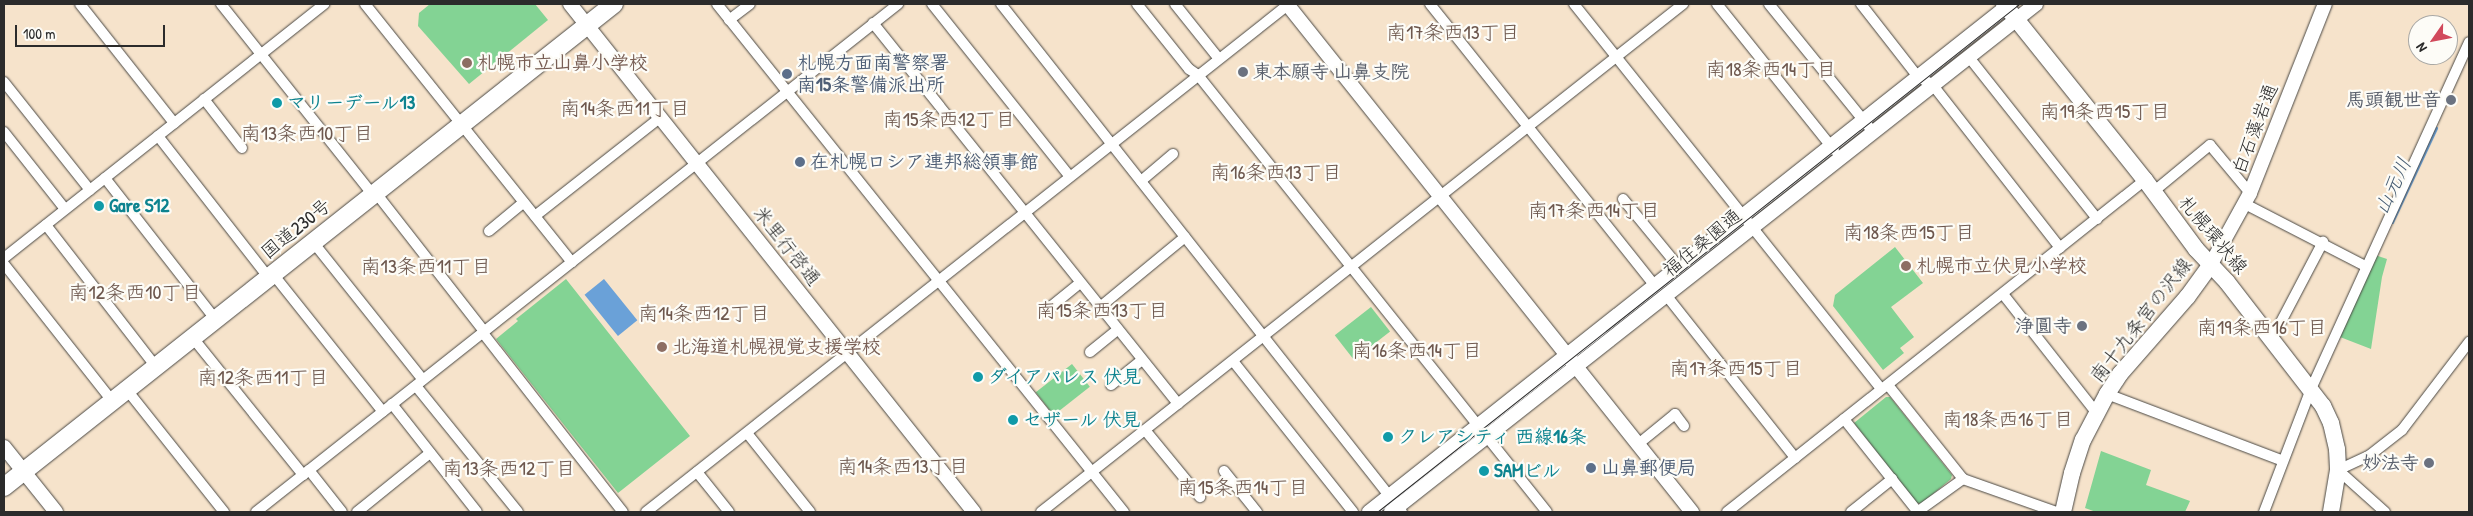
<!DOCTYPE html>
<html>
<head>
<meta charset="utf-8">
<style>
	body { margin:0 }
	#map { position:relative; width:2473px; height:516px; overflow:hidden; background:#f6e3cb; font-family:"Patrick Hand","Klee One",sans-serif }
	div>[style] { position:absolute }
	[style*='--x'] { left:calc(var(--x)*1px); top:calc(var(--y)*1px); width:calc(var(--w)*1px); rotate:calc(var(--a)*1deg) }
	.green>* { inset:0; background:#83d394; transform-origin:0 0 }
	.water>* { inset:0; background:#6aa1d8; transform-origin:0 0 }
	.stream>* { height:3px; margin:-1.5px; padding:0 1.5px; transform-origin:1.5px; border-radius:1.5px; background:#6aa1d8 }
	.roads { filter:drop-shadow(0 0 1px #494743) drop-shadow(0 0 1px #494743) }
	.street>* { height:10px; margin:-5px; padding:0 5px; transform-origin:5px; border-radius:5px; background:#fff }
	.secondary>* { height:14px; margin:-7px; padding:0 7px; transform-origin:7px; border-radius:7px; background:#fff }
	.primary>* { height:16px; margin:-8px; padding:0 8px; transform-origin:8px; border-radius:8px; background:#fff }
	.highway>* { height:18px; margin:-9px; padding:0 9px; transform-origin:9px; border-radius:9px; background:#fff }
	.tram>* { height:1px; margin:-0.5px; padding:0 0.5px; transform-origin:0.5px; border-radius:0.5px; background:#2b2b2b }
	.dots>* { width:14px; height:14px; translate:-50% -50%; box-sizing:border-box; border:2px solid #fdfcf7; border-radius:50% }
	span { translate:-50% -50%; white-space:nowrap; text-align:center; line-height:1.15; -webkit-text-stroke:4.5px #fdfcf7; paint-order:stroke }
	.education-label { font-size:19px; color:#785e54; font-weight:700 }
	.left { translate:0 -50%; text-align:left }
	.service-label { font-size:19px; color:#4e5e75; font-weight:700 }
	.worship-label { font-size:19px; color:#5b616d; font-weight:700 }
	.right { translate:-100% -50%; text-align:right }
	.culture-label { font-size:19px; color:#0d838f; font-weight:700 }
	.street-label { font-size:19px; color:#2b2b2b }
	.neighbourhood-label { font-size:20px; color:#6d574d }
	.water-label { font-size:20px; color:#445a70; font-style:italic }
	.frame { position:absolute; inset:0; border:5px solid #2b2b2b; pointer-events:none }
	.north { position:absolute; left:2408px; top:15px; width:50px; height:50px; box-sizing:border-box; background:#fdfcf7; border:1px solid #a9a8a5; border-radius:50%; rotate:237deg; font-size:14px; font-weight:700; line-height:20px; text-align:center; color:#2b2b2b }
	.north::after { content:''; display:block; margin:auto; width:18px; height:22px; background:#d1495b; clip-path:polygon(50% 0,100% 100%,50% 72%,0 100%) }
	.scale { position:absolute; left:15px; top:25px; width:150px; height:22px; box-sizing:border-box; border:2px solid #2b2b2b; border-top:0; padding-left:6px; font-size:15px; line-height:18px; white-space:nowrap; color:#2b2b2b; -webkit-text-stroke:4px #fdfcf7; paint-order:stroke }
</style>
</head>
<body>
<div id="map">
	<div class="green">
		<i style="clip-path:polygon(430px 4px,535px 4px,548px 20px,469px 84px,418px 26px,419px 13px)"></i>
		<i style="clip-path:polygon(1895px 247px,1923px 283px,1891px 307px,1914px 337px,1900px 348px,1904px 353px,1883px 370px,1833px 306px,1835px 295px)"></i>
		<i style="clip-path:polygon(2375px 255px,2387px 259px,2382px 277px,2371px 349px,2340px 337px)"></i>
		<i style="clip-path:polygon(566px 279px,690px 436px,618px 493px,496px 339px,518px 321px,516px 319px)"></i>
		<i style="left:1371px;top:307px;width:31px;height:46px;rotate:52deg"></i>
		<i style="left:1072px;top:364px;width:29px;height:46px;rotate:52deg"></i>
		<i style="clip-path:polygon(1886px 397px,1890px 397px,1952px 475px,1951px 479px,1922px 503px,1917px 503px,1854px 423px)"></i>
		<i style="clip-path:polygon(2101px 451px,2151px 470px,2146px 485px,2190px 501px,2185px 512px,2096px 512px,2085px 508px)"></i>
	</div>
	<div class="water">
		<i style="left:604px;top:279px;width:53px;height:25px;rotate:51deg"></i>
	</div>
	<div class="stream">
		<i style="--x:2392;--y:222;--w:104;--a:-64.9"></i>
	</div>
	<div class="roads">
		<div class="street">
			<i style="--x:80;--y:4;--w:152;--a:51.7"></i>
			<i style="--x:221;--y:4;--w:244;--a:51.5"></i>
			<i style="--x:365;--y:4;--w:331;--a:51.3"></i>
			<i style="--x:717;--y:4;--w:651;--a:51.3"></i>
			<i style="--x:932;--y:4;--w:221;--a:51.4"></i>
			<i style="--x:1001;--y:4;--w:647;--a:51.71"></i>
			<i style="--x:1137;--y:4;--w:83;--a:51.3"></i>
			<i style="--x:1189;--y:69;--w:11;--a:34"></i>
			<i style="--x:1198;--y:75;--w:559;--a:51.39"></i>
			<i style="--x:1175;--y:4;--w:70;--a:51.3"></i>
			<i style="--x:1430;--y:4;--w:359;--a:51.4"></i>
			<i style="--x:1574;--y:4;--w:492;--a:51.4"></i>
			<i style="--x:1717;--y:4;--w:187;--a:51.3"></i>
			<i style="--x:1769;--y:4;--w:165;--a:50.9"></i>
			<i style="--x:1861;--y:4;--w:93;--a:52"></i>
			<i style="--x:1918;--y:77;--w:16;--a:27"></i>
			<i style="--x:1932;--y:84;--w:208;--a:52"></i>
			<i style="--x:729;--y:20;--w:26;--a:-37"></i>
			<i style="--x:873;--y:23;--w:488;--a:51.3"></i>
			<i style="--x:1968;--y:56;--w:208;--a:51.6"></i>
			<i style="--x:4;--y:82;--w:138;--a:51.5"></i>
			<i style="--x:204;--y:99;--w:62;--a:52.2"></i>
			<i style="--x:4;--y:132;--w:98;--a:51.6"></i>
			<i style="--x:158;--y:136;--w:180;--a:52"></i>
			<i style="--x:105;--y:178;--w:180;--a:52"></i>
			<i style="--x:1141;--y:181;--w:42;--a:-40.2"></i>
			<i style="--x:2153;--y:192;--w:74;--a:-39.5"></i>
			<i style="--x:2210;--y:145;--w:62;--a:50.2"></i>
			<i style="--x:376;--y:193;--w:175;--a:52"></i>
			<i style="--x:1623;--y:199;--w:87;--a:50.6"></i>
			<i style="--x:2245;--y:204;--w:135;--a:27.3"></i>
			<i style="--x:535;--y:216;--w:160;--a:-38.2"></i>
			<i style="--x:46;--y:225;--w:180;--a:52.2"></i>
			<i style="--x:489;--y:231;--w:45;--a:-39.6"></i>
			<i style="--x:313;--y:242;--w:176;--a:51.4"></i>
			<i style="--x:4;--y:258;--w:409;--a:-38.4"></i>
			<i style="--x:4;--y:264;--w:176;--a:51.7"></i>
			<i style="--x:273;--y:274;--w:176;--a:51.4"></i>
			<i style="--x:2003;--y:294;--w:150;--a:51.8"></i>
			<i style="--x:1666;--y:295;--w:208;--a:51.6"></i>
			<i style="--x:1100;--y:307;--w:110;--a:-39.5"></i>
			<i style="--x:1048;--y:309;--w:41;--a:-39.1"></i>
			<i style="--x:483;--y:333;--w:227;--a:52"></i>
			<i style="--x:193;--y:338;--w:176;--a:51.2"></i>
			<i style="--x:2272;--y:339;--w:110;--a:-62.3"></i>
			<i style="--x:1090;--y:352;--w:36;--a:-39"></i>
			<i style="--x:1233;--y:361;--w:193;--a:51.5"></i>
			<i style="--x:1111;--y:385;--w:40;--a:-39"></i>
			<i style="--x:1888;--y:385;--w:120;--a:51.4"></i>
			<i style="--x:1963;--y:479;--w:99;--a:19.5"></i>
			<i style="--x:416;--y:386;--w:162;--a:51"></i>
			<i style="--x:127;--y:390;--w:156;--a:51.5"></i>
			<i style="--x:2107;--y:394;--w:188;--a:20.8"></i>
			<i style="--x:392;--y:404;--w:137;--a:51.8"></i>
			<i style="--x:1844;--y:419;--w:119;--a:51.5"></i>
			<i style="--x:1145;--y:430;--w:87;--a:50.6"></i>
			<i style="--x:747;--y:433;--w:101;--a:51.4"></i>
			<i style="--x:1637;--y:445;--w:49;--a:-39.2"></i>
			<i style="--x:1675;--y:414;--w:15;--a:53"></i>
			<i style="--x:309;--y:470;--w:53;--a:51.8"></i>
			<i style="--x:1224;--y:471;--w:53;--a:51.2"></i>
			<i style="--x:697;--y:472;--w:51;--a:51.3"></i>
			<i style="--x:256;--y:512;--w:819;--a:-38.35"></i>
			<i style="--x:357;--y:512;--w:94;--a:-38.9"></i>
			<i style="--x:646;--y:512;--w:819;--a:-38.31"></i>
			<i style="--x:1041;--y:512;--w:819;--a:-38.35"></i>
			<i style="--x:1727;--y:512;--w:534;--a:-38.46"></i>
			<i style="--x:1851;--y:512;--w:53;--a:-38.8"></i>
			<i style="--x:1917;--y:512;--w:57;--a:-35.7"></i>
			<i style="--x:2264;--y:512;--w:132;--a:-69.1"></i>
			<i style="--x:2311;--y:389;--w:381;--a:-65.5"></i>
			<i style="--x:2385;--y:512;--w:63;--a:-138.2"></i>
			<i style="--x:2338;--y:470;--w:35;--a:-25"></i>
			<i style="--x:2370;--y:455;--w:41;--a:-38"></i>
			<i style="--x:2402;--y:430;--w:111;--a:-52.7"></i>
		</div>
		<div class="secondary">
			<i style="--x:570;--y:4;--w:649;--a:51.51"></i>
			<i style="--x:1287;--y:4;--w:650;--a:51.44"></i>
			<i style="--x:2211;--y:264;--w:81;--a:-61.2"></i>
			<i style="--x:2250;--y:193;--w:203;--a:-68.4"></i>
			<i style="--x:4;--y:447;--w:83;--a:51.3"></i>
			<i style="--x:1369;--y:512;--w:818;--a:-38.4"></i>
			<i style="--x:1391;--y:512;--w:821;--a:-38.22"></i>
		</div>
		<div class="primary">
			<i style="--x:2004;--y:4;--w:226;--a:51.3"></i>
			<i style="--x:2145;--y:180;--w:86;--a:53.5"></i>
			<i style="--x:2196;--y:249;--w:45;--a:46.8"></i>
			<i style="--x:2227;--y:282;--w:157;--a:52.3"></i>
			<i style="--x:2323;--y:406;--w:19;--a:65"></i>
			<i style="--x:2331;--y:423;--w:27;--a:77"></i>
			<i style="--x:2337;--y:449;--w:21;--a:87"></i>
			<i style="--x:2338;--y:470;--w:43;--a:99.5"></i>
			<i style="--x:2063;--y:512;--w:40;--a:-77"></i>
			<i style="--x:2072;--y:473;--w:35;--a:-72"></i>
			<i style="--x:2083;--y:440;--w:52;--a:-62.4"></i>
			<i style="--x:2107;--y:394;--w:24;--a:-57"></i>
			<i style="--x:2120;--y:374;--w:103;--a:-48.9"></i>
			<i style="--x:2188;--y:296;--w:39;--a:-54"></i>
		</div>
		<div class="highway">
			<i style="--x:4;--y:487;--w:778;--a:-38.37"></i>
		</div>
	</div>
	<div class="tram">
		<i style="--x:1377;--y:512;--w:819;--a:-38.35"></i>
	</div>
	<div class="dots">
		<i style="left:467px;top:63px;background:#8d6e63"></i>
		<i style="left:1243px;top:72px;background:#6b7280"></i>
		<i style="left:787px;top:74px;background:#5c6f8a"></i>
		<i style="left:2451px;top:100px;background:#6b7280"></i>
		<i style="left:277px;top:103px;background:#0f9aa8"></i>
		<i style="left:800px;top:162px;background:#5c6f8a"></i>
		<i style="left:99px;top:206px;background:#0f9aa8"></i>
		<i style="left:1906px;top:266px;background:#8d6e63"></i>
		<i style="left:2082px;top:326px;background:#6b7280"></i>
		<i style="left:662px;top:347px;background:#8d6e63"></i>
		<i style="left:978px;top:377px;background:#0f9aa8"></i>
		<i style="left:1013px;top:420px;background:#0f9aa8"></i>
		<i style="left:1388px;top:437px;background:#0f9aa8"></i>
		<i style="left:2429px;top:463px;background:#6b7280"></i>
		<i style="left:1591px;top:468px;background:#5c6f8a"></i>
		<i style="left:1484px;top:471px;background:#0f9aa8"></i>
	</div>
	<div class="education-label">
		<span class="left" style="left:477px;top:63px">札幌市立山鼻小学校</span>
		<span class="left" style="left:1916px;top:266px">札幌市立伏見小学校</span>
		<span class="left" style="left:672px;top:347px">北海道札幌視覚支援学校</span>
	</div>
	<div class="service-label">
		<span class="left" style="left:797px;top:74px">札幌方面南警察署<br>南15条警備派出所</span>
		<span class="left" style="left:810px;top:162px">在札幌ロシア連邦総領事館</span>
		<span class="left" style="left:1601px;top:468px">山鼻郵便局</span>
	</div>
	<div class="worship-label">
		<span class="left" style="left:1253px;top:72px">東本願寺 山鼻支院</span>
		<span class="right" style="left:2441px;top:100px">馬頭観世音</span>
		<span class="right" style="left:2072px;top:326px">浄圓寺</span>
		<span class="right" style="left:2419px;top:463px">妙法寺</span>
	</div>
	<div class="culture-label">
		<span class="left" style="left:287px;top:103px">マリーデール13</span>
		<span class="left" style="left:109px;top:206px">Gare S12</span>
		<span class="left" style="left:988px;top:377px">ダイアパレス 伏見</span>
		<span class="left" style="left:1023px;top:420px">セザール 伏見</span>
		<span class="left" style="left:1398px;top:437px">クレアシティ 西線16条</span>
		<span class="left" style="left:1494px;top:471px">SAMビル</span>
	</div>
	<div class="street-label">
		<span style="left:2255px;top:129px;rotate:-69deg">白石藻岩通</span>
		<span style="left:296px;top:229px;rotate:-39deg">国道230号</span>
		<span style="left:2213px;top:235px;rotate:50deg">札幌環状線</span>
		<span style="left:1702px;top:243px;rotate:-39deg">福住桑園通</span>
		<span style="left:787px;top:246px;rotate:52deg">米里行啓通</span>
		<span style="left:2141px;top:320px;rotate:-52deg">南十九条宮の沢線</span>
	</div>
	<div class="neighbourhood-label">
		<span style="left:1453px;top:31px">南17条西13丁目</span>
		<span style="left:1771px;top:68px">南18条西14丁目</span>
		<span style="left:625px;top:107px">南14条西11丁目</span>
		<span style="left:2105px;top:110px">南19条西15丁目</span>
		<span style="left:949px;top:118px">南15条西12丁目</span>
		<span style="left:307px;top:132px">南13条西10丁目</span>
		<span style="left:1276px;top:171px">南16条西13丁目</span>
		<span style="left:1594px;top:209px">南17条西14丁目</span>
		<span style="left:1909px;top:231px">南18条西15丁目</span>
		<span style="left:426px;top:265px">南13条西11丁目</span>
		<span style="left:135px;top:291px">南12条西10丁目</span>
		<span style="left:1102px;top:309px">南15条西13丁目</span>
		<span style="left:704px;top:312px">南14条西12丁目</span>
		<span style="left:2262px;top:326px">南19条西16丁目</span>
		<span style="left:1417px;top:349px">南16条西14丁目</span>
		<span style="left:1736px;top:367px">南17条西15丁目</span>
		<span style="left:263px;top:376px">南12条西11丁目</span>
		<span style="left:2008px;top:418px">南18条西16丁目</span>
		<span style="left:903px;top:465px">南14条西13丁目</span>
		<span style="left:509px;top:467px">南13条西12丁目</span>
		<span style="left:1243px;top:486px">南15条西14丁目</span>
	</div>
	<div class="water-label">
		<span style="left:2392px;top:186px;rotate:-65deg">山元川</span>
	</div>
	<div class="frame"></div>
	<div class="north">N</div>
	<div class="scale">100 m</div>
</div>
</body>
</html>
